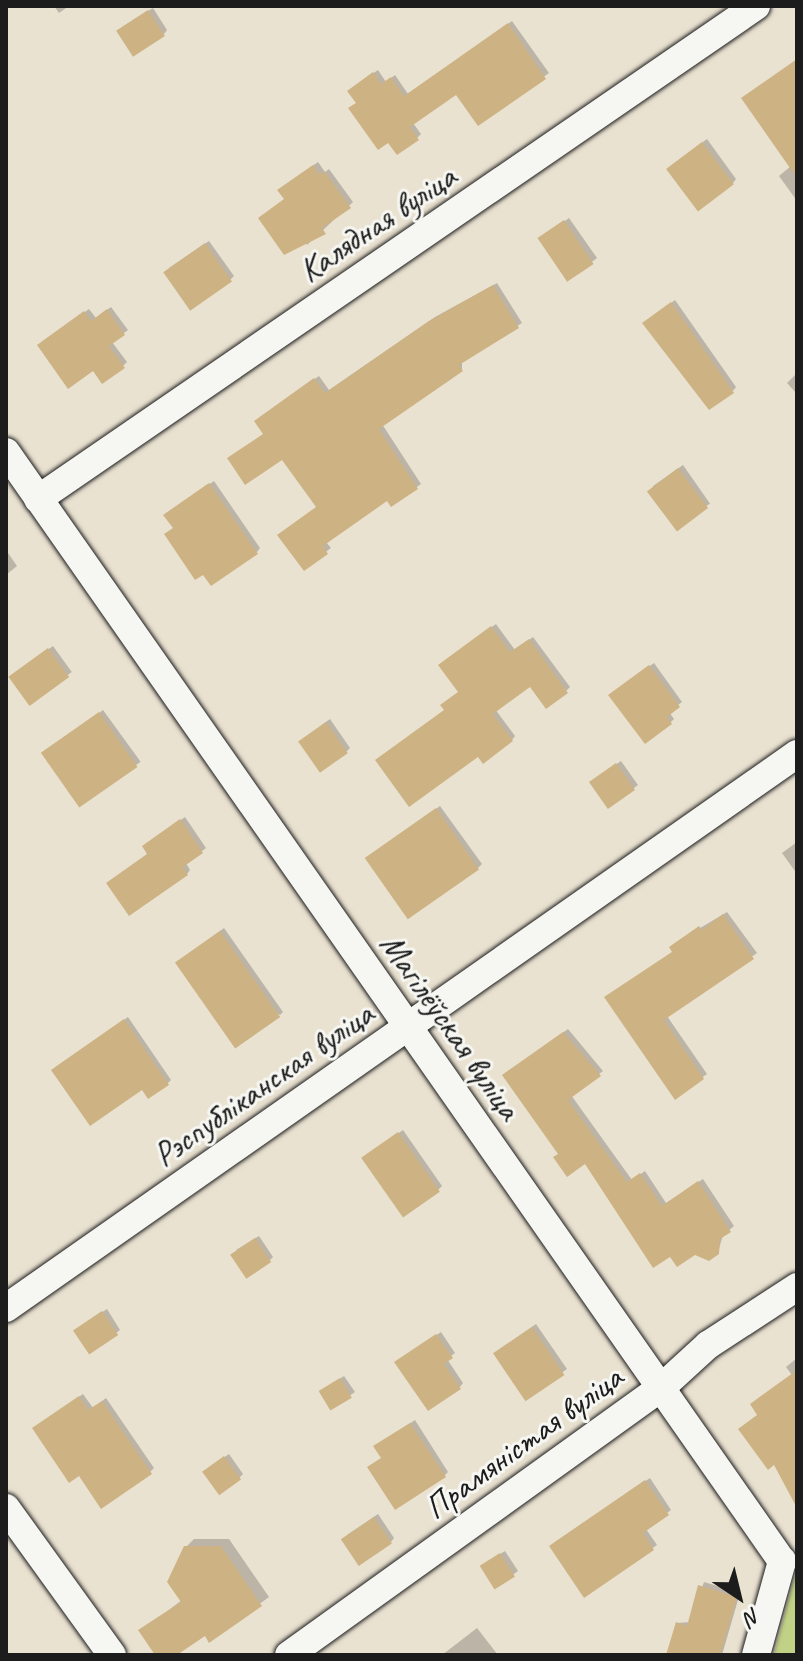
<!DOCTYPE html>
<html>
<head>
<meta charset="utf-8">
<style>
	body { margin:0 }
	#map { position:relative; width:803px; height:1661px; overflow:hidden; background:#eae2d1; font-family:Caveat,sans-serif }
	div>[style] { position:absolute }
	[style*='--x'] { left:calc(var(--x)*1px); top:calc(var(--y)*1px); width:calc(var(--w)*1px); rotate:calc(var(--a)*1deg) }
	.green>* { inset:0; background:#c1d286 }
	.shadow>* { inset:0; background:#0003; transform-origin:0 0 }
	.building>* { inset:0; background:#cdb283; transform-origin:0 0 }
	.roads { filter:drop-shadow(0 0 2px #1c1c1c) drop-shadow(0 0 2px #1c1c1c) }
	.minor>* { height:28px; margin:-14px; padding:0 14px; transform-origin:14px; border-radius:14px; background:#f6f6f2 }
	span { translate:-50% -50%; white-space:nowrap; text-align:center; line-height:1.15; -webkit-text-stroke:6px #f6f6f2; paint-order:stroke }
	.street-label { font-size:34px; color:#1c1c1c }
	.frame { position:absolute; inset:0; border:8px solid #1c1c1c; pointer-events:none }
	.north { position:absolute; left:699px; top:1557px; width:80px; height:80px; -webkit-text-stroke:6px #f6f6f2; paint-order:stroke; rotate:145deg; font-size:22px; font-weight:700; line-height:32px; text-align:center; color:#1c1c1c }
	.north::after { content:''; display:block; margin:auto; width:28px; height:36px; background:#1c1c1c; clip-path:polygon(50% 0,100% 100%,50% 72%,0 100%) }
</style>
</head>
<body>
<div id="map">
	<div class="green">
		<i style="clip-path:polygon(797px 1568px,797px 1655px,774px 1655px)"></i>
	</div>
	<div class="shadow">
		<i style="clip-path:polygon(54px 6px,69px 6px,59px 13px)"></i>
		<i style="clip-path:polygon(153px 8px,167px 30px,164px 34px,122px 27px)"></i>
		<i style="clip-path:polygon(512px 21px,549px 73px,478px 124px,457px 92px,413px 123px,421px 134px,417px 138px,358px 102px,353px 87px,378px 70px,386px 82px,395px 75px,408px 94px)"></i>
		<i style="clip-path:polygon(707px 139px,736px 179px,733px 183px,672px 165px)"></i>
		<i style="clip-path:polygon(797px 161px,797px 201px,779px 176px)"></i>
		<i style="clip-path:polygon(318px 162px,325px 172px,329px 169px,353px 202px,307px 245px,284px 186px)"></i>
		<i style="clip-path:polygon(569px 218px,597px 258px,569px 279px,545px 235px)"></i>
		<i style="clip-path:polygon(209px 241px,234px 276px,230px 280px,169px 268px)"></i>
		<i style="clip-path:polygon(497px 283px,522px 323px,462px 360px,462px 369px,382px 424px,421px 484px,391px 505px,387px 499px,326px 542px,331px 548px,304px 568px,318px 507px,265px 433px,260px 417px,319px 376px,329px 390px,435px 317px)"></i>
		<i style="clip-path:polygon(675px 300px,736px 387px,733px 391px,649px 320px)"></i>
		<i style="clip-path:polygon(111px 307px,128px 330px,112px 342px,127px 362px,123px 366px,43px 341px,89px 309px,96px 318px)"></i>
		<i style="clip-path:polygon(797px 373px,797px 394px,787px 383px)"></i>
		<i style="left:683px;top:465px;width:47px;height:37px;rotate:55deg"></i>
		<i style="clip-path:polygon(214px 481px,260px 548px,257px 552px,175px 528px,170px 511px)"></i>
		<i style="clip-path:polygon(6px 550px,17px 566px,6px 575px)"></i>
		<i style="clip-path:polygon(496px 624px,515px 650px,533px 637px,570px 687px,566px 691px,530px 684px,495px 709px,515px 736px,512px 740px,446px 710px,460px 691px,445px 661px)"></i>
		<i style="left:53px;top:646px;width:32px;height:47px;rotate:54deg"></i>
		<i style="clip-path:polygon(654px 663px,682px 702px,669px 712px,674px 719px,670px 723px,615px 691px)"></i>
		<i style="left:103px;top:710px;width:64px;height:69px;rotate:54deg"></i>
		<i style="clip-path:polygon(330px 719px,350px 748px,346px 752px,304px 738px)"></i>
		<i style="clip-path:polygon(621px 761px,638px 785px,608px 807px,595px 779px)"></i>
		<i style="clip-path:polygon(440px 806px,482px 864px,478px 868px,372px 855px)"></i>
		<i style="clip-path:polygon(185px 817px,206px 848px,186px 863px,190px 870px,187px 874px,149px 854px,148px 843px)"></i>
		<i style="clip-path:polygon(797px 842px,797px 874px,782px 853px)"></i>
		<i style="clip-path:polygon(727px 912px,757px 953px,667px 1016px,707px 1074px,675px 1097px,607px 997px,674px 951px,675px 943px)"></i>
		<i style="clip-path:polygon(224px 928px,283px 1012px,280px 1015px,181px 959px)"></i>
		<i style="clip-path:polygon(128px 1017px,171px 1080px,167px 1084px,143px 1087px,57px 1066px)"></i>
		<i style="clip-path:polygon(568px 1029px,603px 1071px,571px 1095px,632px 1180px,645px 1171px,666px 1203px,703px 1179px,734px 1226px,723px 1235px,718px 1252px,585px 1162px,560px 1153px,509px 1071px)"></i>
		<i style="clip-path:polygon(403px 1130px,442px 1186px,438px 1190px,368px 1155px)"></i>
		<i style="clip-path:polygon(259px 1236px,273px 1257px,269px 1261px,236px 1250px)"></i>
		<i style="clip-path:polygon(107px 1309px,120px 1330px,116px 1333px,79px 1328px)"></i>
		<i style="clip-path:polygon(536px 1324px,567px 1369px,526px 1398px,500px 1349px)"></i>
		<i style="clip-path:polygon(441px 1332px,455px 1353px,447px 1359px,463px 1383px,460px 1387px,401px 1359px)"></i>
		<i style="clip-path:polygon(797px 1358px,797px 1504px,767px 1410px,792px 1375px,786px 1367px)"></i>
		<i style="clip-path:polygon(344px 1376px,355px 1392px,332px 1408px,325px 1388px)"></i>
		<i style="clip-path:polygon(83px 1394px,93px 1408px,106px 1398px,154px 1468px,150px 1472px,39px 1425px)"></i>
		<i style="clip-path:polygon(415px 1420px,448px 1472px,444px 1476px,383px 1458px,380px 1443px)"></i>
		<i style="clip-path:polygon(229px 1454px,243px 1474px,239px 1478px,209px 1468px)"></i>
		<i style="clip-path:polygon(650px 1478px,671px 1510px,646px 1529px,657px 1545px,585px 1595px,555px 1542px)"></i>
		<i style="clip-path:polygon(378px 1514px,394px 1538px,391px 1542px,347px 1535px)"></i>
		<i style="clip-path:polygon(194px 1539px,229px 1539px,269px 1597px,210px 1640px,205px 1634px,174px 1655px,157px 1655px,141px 1631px,182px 1600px,186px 1547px)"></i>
		<i style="clip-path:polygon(505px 1551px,518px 1571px,496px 1587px,487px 1562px)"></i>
		<i style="clip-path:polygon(704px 1582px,740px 1593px,722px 1655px,668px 1655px,677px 1623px,690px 1622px)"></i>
		<i style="clip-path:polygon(477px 1628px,498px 1655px,442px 1655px)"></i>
	</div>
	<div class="building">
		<i style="left:148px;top:10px;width:31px;height:38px;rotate:57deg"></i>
		<i style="clip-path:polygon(508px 23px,546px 79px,478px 126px,456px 95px,410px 127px,419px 140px,397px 155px,388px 143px,378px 150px,348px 108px,356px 103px,347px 91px,373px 72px,381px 84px,391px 77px,404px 96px)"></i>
		<i style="clip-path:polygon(797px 59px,797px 178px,741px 98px)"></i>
		<i style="left:702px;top:142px;width:53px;height:45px;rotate:53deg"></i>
		<i style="clip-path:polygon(313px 165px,320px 175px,324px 171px,351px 208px,322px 228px,326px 234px,284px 255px,258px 218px,284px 199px,277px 190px)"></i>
		<i style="left:564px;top:220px;width:53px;height:32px;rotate:56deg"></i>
		<i style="left:205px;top:243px;width:47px;height:51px;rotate:55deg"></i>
		<i style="clip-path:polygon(493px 285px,519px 328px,459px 365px,463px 371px,379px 429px,418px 489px,391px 507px,387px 501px,323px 546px,328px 554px,304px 571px,277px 535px,316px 507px,282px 460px,245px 485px,227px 458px,263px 434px,254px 421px,314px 378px,325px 393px,429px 321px)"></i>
		<i style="clip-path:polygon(671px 302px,734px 393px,709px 410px,642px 323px)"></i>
		<i style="clip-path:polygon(107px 309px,125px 335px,109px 346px,125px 368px,102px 384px,93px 371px,68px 389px,37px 345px,84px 311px,91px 321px)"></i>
		<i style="left:678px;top:468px;width:50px;height:39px;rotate:53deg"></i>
		<i style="clip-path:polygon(209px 483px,258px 554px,211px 586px,203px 575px,195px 580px,164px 534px,173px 528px,163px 515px)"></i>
		<i style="clip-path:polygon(491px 626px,510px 652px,529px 639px,568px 693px,546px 709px,530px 687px,493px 714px,513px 741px,483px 764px,478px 757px,409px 807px,375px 760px,444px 710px,440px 705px,458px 692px,438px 665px)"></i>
		<i style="left:48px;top:648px;width:36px;height:49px;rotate:54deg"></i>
		<i style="clip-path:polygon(649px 665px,680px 707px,667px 717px,672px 724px,645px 744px,608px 695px)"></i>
		<i style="left:99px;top:712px;width:67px;height:71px;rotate:55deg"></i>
		<i style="left:326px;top:722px;width:38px;height:34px;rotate:55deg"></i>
		<i style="left:616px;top:763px;width:33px;height:33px;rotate:55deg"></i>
		<i style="left:436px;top:808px;width:75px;height:87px;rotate:55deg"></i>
		<i style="clip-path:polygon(180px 819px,203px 853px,183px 867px,188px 875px,129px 916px,106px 883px,147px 854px,142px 846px)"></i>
		<i style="clip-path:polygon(723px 914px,754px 959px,664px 1020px,704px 1079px,675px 1100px,604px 997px,672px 952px,669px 947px,699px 926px,702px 930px)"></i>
		<i style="left:220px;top:931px;width:105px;height:55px;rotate:55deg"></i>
		<i style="clip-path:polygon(124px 1019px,169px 1085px,148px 1099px,142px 1090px,90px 1126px,51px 1070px)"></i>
		<i style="clip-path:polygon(563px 1032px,601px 1076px,568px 1100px,627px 1182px,640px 1173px,662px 1206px,698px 1181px,731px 1232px,720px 1239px,719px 1254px,709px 1261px,695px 1255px,677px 1267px,670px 1257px,653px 1268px,585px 1164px,567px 1177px,553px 1157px,558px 1154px,502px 1075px)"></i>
		<i style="left:398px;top:1132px;width:73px;height:45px;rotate:55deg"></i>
		<i style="left:255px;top:1238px;width:29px;height:30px;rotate:56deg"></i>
		<i style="left:102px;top:1311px;width:29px;height:35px;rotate:56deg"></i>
		<i style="left:532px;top:1327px;width:58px;height:47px;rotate:56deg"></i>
		<i style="clip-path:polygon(436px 1334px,453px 1358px,444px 1364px,461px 1389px,428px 1411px,394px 1362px)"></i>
		<i style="clip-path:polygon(797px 1370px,797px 1508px,774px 1465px,768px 1470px,738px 1429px,757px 1415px,750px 1404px)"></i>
		<i style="left:340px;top:1378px;width:23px;height:25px;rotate:59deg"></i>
		<i style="clip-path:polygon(79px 1396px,88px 1410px,102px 1401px,152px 1474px,101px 1509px,79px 1476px,69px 1483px,32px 1428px)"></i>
		<i style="clip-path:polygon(410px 1423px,446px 1477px,395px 1510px,367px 1467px,381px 1458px,373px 1446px)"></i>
		<i style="left:224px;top:1456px;width:29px;height:27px;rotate:54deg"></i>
		<i style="clip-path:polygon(645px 1480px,669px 1515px,643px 1533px,654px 1550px,584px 1598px,549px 1546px)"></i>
		<i style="left:374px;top:1517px;width:32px;height:40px;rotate:56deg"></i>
		<i style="clip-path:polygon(184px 1546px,221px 1546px,262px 1606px,209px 1643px,205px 1636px,177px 1655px,155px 1655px,138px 1630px,181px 1602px,167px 1582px)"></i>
		<i style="left:500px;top:1553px;width:28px;height:24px;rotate:58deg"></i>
		<i style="clip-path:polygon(698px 1585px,737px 1597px,720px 1655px,666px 1655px,676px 1622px,687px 1626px)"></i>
	</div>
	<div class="roads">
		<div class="minor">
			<i style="--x:6;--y:452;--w:1354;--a:55.02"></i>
			<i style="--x:38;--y:499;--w:871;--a:-34.47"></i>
			<i style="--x:6;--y:1308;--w:966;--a:-35.01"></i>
			<i style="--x:6;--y:1508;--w:181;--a:54.2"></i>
			<i style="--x:289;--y:1655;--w:458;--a:-35.7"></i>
			<i style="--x:661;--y:1388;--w:64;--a:-42.5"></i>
			<i style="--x:708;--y:1345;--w:106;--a:-33.1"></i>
			<i style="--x:756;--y:1655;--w:98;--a:-74.5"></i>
		</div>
	</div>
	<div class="street-label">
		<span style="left:377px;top:223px;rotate:-34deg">Калядная вуліца</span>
		<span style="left:451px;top:1026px;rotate:55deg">Магілёўская вуліца</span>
		<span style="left:263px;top:1084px;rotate:-35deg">Рэспубліканская вуліца</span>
		<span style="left:523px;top:1442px;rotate:-36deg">Прамяністая вуліца</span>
	</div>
	<div class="frame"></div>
	<div class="north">N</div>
</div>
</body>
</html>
